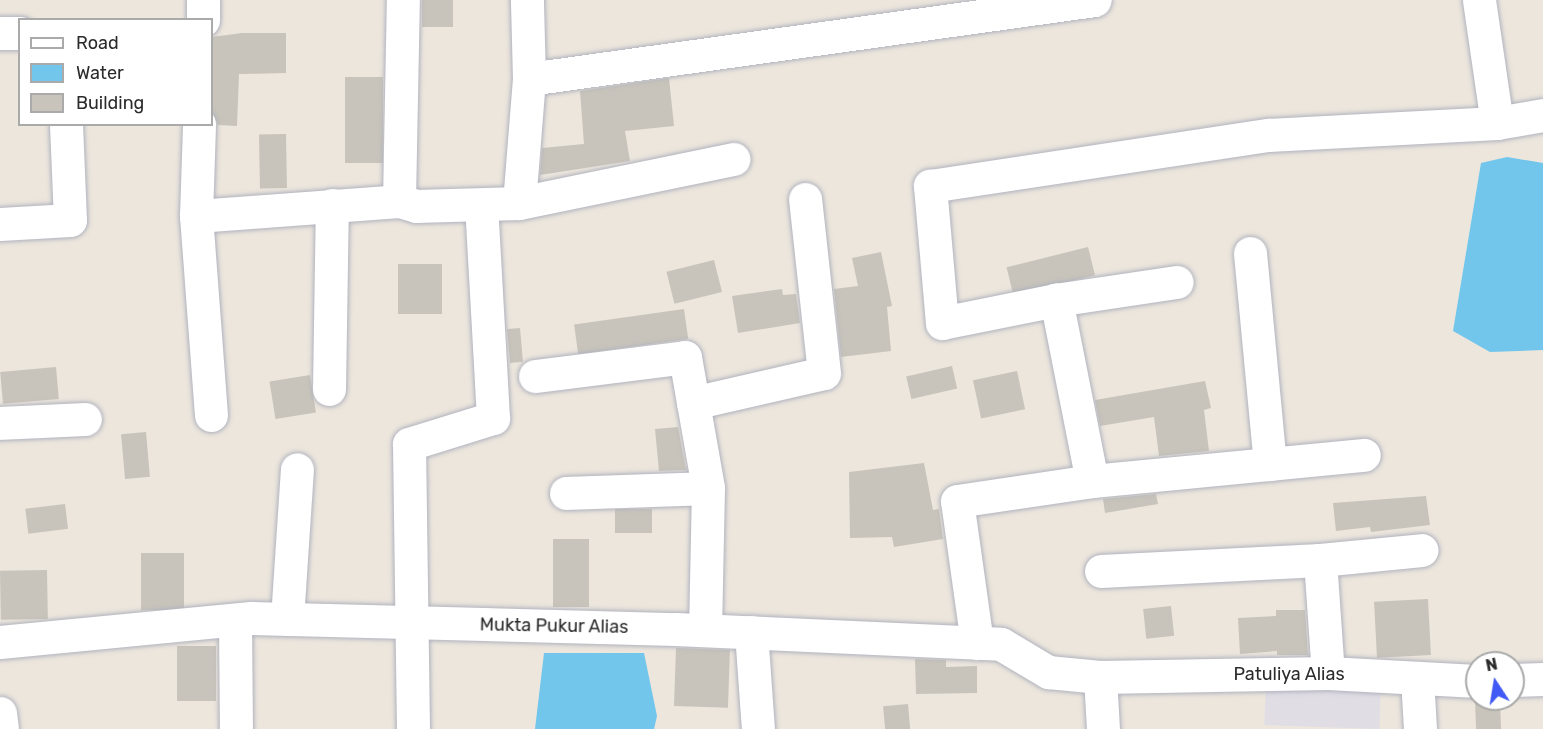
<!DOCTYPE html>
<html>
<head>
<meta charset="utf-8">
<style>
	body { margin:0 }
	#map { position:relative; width:1543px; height:729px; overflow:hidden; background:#ece6dd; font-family:Rubik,sans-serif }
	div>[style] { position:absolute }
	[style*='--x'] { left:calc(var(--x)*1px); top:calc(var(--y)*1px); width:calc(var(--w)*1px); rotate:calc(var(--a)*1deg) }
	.industrial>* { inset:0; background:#e0dde5; transform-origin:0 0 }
	.water>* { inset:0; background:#72c6ec }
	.building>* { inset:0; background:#c8c4bb; transform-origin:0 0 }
	.roads { filter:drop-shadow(0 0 2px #b1b3be) drop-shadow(0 0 2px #b1b3be) }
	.minor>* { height:33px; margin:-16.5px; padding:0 16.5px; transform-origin:16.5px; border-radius:16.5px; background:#fff }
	span { translate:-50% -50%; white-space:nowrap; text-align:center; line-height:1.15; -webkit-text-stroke:4.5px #fff; paint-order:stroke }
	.street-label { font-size:18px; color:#2b2b2b }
	.legend { position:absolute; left:18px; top:18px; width:195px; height:108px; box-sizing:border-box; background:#fff; border:2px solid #aaa; margin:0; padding:8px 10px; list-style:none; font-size:18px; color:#2b2b2b }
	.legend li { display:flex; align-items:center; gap:12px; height:30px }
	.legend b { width:30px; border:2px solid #aaa }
	.north { position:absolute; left:1465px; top:651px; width:60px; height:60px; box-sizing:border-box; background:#fff; border:2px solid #aaa; border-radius:50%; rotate:348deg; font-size:16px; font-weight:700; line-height:24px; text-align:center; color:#2b2b2b }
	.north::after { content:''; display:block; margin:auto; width:21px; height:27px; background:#415af5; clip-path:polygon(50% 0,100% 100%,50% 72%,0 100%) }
</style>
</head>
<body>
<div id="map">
	<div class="industrial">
		<i style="left:1381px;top:682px;width:47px;height:115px;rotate:92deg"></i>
	</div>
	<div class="water">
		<i style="clip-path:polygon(1507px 157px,1543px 163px,1543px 350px,1490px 352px,1453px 331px,1481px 163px)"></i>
		<i style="clip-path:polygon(544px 653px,644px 653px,657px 716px,654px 729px,535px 729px)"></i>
	</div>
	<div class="building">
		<i style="left:422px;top:0;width:31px;height:27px"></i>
		<i style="clip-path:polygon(242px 33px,286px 33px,286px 73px,239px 74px,237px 126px,218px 125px,212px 111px,212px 37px)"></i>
		<i style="left:345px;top:77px;width:38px;height:86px"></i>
		<i style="clip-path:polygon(669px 78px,674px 126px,625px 131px,630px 161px,540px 175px,542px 148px,584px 144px,580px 91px)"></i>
		<i style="left:286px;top:134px;width:54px;height:27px;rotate:89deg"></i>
		<i style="left:1088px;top:247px;width:29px;height:84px;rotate:76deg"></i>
		<i style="clip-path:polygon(881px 252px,892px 306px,887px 307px,891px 351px,841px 357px,834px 289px,858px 286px,852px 258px)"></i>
		<i style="left:714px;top:260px;width:33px;height:49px;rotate:76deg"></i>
		<i style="left:398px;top:264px;width:44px;height:50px"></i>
		<i style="clip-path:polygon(782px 289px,783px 295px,796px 294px,800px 323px,738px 333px,732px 296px)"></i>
		<i style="left:684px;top:309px;width:30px;height:111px;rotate:82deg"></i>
		<i style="left:520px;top:328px;width:34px;height:13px;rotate:85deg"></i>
		<i style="left:952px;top:366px;width:23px;height:47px;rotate:77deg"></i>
		<i style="left:56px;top:367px;width:32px;height:56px;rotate:85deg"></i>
		<i style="left:1017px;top:371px;width:39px;height:45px;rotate:78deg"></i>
		<i style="left:310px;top:375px;width:38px;height:41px;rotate:81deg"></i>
		<i style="clip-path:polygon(1205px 381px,1211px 408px,1204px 410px,1209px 451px,1159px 456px,1154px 417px,1100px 426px,1095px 400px)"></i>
		<i style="clip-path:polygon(678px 427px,686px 470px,659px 471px,655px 429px)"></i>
		<i style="left:146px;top:432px;width:45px;height:25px;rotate:85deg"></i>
		<i style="clip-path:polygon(924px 463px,933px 510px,939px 509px,943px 539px,894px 547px,892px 537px,850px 538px,849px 472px)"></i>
		<i style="clip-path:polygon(1156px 494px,1158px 504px,1105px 513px,1103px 499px)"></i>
		<i style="clip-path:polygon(1426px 496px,1430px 525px,1371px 532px,1370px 527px,1336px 531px,1333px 503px)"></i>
		<i style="left:65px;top:504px;width:25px;height:40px;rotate:83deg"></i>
		<i style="left:652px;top:509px;width:24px;height:37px;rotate:90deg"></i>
		<i style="left:553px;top:539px;width:36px;height:68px"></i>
		<i style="left:141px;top:553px;width:43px;height:57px"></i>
		<i style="left:47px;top:570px;width:49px;height:47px;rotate:89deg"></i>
		<i style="left:1428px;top:599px;width:56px;height:54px;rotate:87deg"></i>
		<i style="left:1171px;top:606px;width:30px;height:28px;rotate:84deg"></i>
		<i style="clip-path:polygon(1276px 610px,1305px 610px,1308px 655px,1277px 655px,1277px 651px,1240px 654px,1238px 618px,1276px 616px)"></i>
		<i style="left:177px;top:646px;width:39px;height:55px"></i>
		<i style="left:676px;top:648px;width:54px;height:58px;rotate:2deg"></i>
		<i style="clip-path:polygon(915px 659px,946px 660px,946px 667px,977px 666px,977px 693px,916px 694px)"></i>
		<i style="left:1500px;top:699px;width:30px;height:25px;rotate:88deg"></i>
		<i style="left:908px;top:704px;width:25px;height:25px;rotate:85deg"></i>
	</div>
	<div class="roads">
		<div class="minor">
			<i style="--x:1479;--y:0;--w:124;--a:81.7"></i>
			<i style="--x:203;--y:20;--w:20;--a:-90"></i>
			<i style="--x:0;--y:33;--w:20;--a:0"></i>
			<i style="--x:529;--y:79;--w:571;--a:-7.95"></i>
			<i style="--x:399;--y:201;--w:18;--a:16"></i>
			<i style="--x:416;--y:206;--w:103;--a:-1.7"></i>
			<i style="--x:519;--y:203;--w:124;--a:-85.4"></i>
			<i style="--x:529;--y:79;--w:79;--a:-91.5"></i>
			<i style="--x:519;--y:203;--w:219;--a:-11.6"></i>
			<i style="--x:196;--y:216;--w:92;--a:-88.1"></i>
			<i style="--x:0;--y:224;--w:70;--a:-3.3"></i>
			<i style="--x:70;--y:220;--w:96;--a:-92.4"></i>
			<i style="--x:1250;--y:253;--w:212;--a:84.6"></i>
			<i style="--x:1056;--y:300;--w:122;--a:-8.5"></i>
			<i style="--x:535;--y:376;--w:151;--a:-7.2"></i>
			<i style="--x:685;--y:357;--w:133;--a:80"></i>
			<i style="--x:708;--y:488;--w:142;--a:91.2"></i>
			<i style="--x:329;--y:389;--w:184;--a:-89.1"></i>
			<i style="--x:693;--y:403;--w:134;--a:-12.9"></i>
			<i style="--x:824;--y:373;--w:175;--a:-96.2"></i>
			<i style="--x:211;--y:415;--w:200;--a:-94.3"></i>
			<i style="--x:196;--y:216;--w:204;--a:-4.2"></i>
			<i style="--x:399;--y:201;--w:201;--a:-88.9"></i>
			<i style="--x:0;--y:423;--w:85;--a:-2.7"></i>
			<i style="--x:1092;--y:481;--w:185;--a:-101.2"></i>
			<i style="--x:1056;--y:300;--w:116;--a:168.6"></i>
			<i style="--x:942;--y:323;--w:138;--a:-95"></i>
			<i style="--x:930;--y:186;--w:342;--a:-8.6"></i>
			<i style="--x:1268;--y:135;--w:229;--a:-3"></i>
			<i style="--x:1497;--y:123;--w:47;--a:-9.9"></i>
			<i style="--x:566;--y:493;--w:142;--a:-2"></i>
			<i style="--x:1320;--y:560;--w:113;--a:86"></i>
			<i style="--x:1101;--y:571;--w:219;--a:-2.9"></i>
			<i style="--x:1320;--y:560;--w:102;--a:-5.6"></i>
			<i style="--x:287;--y:619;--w:150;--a:-86.2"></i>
			<i style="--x:235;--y:620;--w:109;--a:89.5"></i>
			<i style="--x:751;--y:632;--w:97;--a:85.9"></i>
			<i style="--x:0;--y:642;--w:252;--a:-5.5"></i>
			<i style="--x:251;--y:618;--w:425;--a:1.5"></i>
			<i style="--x:676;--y:629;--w:325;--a:2.6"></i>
			<i style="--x:1001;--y:644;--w:55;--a:30.8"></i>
			<i style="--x:1048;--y:672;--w:52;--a:5.5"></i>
			<i style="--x:1100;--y:677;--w:228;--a:-1"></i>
			<i style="--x:1328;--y:673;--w:149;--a:3.1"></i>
			<i style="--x:977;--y:643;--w:143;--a:-98"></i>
			<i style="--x:957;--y:501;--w:136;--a:-8.4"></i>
			<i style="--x:1092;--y:481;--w:273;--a:-5.5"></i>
			<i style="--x:1100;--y:677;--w:52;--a:86.7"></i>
			<i style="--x:1417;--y:678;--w:51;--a:86.6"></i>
			<i style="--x:1513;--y:680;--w:30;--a:-2"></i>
			<i style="--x:0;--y:713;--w:16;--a:83"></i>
			<i style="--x:413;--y:729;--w:285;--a:-90.8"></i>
			<i style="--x:409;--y:444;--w:88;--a:-17.2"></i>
			<i style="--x:493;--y:418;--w:212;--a:-93.2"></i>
		</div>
	</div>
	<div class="street-label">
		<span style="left:554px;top:626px;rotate:1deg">Mukta Pukur Alias</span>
		<span style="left:1289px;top:674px">Patuliya Alias</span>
	</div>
	<ul class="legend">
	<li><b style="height:8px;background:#fff"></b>Road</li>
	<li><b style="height:16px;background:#72c6ec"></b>Water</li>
	<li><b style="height:16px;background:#c8c4bb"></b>Building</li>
	</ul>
	<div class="north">N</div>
</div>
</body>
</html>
